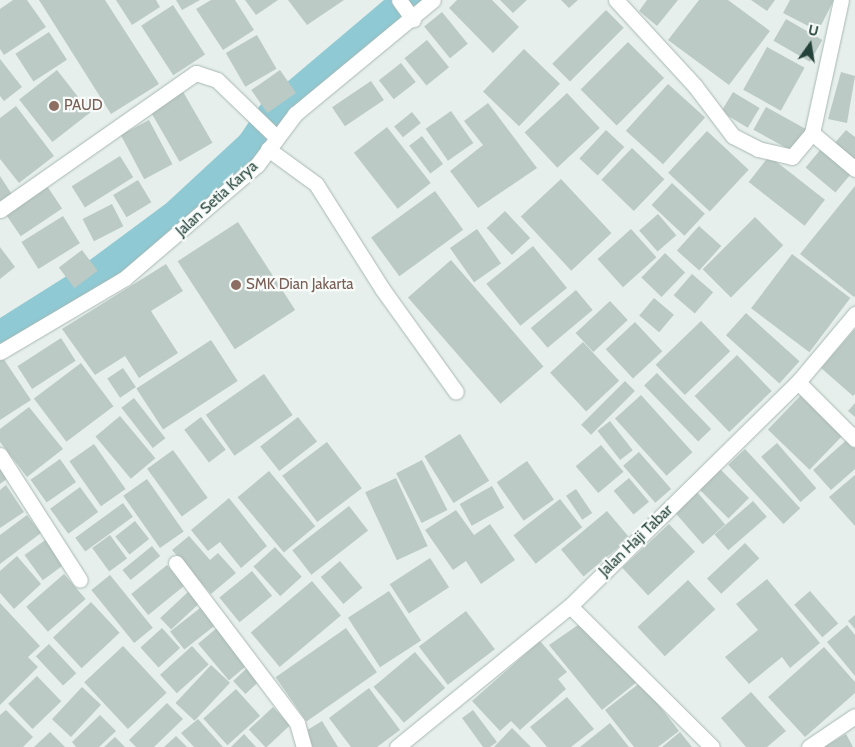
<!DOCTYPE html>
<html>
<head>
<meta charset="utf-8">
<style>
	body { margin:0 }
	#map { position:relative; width:855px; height:747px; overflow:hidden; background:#e6efeb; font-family:Cabin,sans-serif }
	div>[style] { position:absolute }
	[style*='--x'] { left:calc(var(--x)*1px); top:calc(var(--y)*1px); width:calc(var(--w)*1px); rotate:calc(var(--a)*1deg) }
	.canal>* { height:35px; margin:-17.5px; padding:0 17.5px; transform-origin:17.5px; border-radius:17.5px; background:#8ec9d4 }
	.building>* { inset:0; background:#bbcac4; transform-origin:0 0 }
	.roads { filter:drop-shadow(0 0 1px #a8b8b2) drop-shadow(0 0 1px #a8b8b2) }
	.minor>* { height:15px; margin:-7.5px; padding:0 7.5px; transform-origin:7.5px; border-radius:7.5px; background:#fff }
	.dots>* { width:14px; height:14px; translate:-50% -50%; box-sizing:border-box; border:2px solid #f7fbf9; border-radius:50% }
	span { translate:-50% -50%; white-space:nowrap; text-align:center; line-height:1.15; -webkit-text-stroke:4.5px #f7fbf9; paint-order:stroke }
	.education-label { font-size:15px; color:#785e54 }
	.left { translate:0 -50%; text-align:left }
	.street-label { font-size:15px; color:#24423a }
	.north { position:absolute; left:785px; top:20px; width:50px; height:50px; -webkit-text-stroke:4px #f7fbf9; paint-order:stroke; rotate:13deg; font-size:14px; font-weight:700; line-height:20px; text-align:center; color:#24423a }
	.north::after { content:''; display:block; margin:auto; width:18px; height:22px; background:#24423a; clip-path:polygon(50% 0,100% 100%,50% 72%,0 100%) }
</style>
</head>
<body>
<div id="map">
	<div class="canal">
		<i style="--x:0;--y:338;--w:103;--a:-32.3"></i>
		<i style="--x:87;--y:283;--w:109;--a:-36.5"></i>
		<i style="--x:175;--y:218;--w:106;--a:-42.7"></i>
		<i style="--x:253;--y:146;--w:37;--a:-56"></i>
		<i style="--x:274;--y:115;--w:178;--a:-40.2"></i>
	</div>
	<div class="building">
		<i style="clip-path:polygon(13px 0,27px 0,46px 27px,4px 55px,0 49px,0 9px)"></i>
		<i style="clip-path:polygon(39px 0,105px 0,159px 84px,111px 114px)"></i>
		<i style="clip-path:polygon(116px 0,156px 0,160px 7px,132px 25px)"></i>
		<i style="clip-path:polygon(176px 0,200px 0,182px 10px)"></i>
		<i style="clip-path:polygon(211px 0,235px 0,254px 30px,223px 50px,196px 9px)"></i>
		<i style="clip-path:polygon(245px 0,278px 0,256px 15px)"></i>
		<i style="clip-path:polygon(288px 0,344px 0,307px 25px)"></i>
		<i style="clip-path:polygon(457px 0,492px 0,519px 27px,493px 53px,449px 8px)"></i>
		<i style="clip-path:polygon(500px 0,527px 0,513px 13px)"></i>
		<i style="clip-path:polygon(561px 0,578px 0,569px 8px)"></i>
		<i style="clip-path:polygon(647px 0,678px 0,657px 26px,639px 11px)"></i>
		<i style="clip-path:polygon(699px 0,728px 0,770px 31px,729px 85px,668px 40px)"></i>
		<i style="clip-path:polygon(751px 0,775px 0,767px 11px)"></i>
		<i style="clip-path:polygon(790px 0,834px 0,818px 31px,783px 13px)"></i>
		<i style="left:173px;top:5px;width:59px;height:38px;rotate:57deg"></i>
		<i style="left:606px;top:10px;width:25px;height:76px;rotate:45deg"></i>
		<i style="left:442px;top:12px;width:41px;height:23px;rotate:51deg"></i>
		<i style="left:786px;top:19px;width:42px;height:25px;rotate:30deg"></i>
		<i style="left:49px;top:32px;width:33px;height:40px;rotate:57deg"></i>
		<i style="left:257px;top:35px;width:39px;height:36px;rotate:60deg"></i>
		<i style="left:427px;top:40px;width:35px;height:29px;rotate:51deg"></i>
		<i style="left:628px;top:42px;width:51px;height:67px;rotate:45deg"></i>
		<i style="left:767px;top:47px;width:43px;height:49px;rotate:29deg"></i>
		<i style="left:524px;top:49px;width:50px;height:59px;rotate:44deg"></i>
		<i style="clip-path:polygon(0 59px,22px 87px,4px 101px,0 96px)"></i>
		<i style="left:401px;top:63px;width:24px;height:28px;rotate:52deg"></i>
		<i style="left:57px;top:70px;width:54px;height:48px;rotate:52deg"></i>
		<i style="left:280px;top:70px;width:28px;height:35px;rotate:55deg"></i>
		<i style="clip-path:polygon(841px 72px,855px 76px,847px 123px,828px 119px)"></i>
		<i style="left:371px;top:81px;width:23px;height:47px;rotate:56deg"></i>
		<i style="left:668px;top:84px;width:50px;height:63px;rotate:42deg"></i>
		<i style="left:182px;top:90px;width:61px;height:38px;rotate:60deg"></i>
		<i style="left:733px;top:92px;width:31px;height:23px;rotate:31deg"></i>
		<i style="left:567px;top:93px;width:48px;height:58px;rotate:47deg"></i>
		<i style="clip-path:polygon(488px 103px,537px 168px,478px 208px,450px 171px,483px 145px,464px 121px)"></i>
		<i style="clip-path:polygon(16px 106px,54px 156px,19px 183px,0 159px,0 118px)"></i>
		<i style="left:766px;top:107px;width:46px;height:26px;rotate:29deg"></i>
		<i style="left:451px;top:111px;width:39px;height:31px;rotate:55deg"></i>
		<i style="left:412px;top:112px;width:14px;height:23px;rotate:51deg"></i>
		<i style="left:149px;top:120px;width:50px;height:32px;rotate:62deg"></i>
		<i style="left:387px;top:127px;width:71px;height:42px;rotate:52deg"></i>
		<i style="left:606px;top:130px;width:25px;height:39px;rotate:43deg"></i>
		<i style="clip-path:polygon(846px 130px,855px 137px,855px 162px,833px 145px)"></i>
		<i style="left:707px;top:131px;width:57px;height:57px;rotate:43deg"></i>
		<i style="left:422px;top:136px;width:35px;height:16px;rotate:53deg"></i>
		<i style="left:632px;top:148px;width:45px;height:44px;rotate:44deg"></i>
		<i style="left:821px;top:149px;width:39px;height:24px;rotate:40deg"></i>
		<i style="left:120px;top:156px;width:25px;height:57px;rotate:58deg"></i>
		<i style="left:769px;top:156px;width:71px;height:33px;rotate:38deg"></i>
		<i style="clip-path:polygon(0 176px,13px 196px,0 204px)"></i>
		<i style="left:561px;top:179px;width:74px;height:55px;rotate:47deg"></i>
		<i style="left:138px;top:180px;width:26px;height:29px;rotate:59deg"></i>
		<i style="left:672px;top:183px;width:45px;height:30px;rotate:43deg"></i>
		<i style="left:47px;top:186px;width:27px;height:50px;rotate:56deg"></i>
		<i style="clip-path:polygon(855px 186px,855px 296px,854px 297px,800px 254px)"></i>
		<i style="left:435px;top:191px;width:48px;height:79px;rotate:54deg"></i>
		<i style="left:112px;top:204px;width:25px;height:33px;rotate:63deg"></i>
		<i style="left:505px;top:211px;width:37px;height:25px;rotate:47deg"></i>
		<i style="left:658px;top:214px;width:28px;height:25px;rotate:49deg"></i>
		<i style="left:63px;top:216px;width:32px;height:49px;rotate:58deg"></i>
		<i style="left:755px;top:217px;width:40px;height:74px;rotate:45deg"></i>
		<i style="left:238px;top:222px;width:105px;height:72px;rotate:57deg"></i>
		<i style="left:699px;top:226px;width:30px;height:33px;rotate:42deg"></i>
		<i style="left:477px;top:229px;width:42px;height:33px;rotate:55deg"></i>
		<i style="left:631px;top:229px;width:38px;height:45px;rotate:48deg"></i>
		<i style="left:533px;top:246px;width:54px;height:60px;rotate:51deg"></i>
		<i style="clip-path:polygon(0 247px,15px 267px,0 279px)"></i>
		<i style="left:82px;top:250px;width:26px;height:29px;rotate:53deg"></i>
		<i style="left:665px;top:253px;width:28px;height:34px;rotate:44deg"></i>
		<i style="left:792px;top:254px;width:73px;height:68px;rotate:37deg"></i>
		<i style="left:451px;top:260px;width:141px;height:57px;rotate:49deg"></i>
		<i style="clip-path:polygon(166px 264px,183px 291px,151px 311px,178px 353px,139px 378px,125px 356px,95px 375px,62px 329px)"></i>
		<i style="left:692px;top:274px;width:28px;height:28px;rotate:41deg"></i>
		<i style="left:576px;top:290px;width:26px;height:59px;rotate:50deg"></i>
		<i style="left:654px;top:298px;width:26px;height:23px;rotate:40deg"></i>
		<i style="left:610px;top:301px;width:26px;height:47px;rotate:47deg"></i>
		<i style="left:746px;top:313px;width:72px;height:30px;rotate:42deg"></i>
		<i style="left:701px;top:321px;width:42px;height:63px;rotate:46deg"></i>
		<i style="left:635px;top:322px;width:40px;height:40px;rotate:47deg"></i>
		<i style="clip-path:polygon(855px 329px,855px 394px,853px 396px,821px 368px)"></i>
		<i style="left:61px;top:338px;width:27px;height:52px;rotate:57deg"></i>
		<i style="left:211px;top:340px;width:49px;height:89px;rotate:57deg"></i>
		<i style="left:583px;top:342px;width:53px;height:45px;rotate:47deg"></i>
		<i style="left:737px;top:355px;width:50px;height:59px;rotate:46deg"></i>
		<i style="clip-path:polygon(3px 358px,31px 400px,0 420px,0 360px)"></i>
		<i style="left:81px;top:363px;width:54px;height:59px;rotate:53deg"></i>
		<i style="left:123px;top:368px;width:23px;height:19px;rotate:56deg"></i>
		<i style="left:657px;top:373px;width:78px;height:18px;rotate:46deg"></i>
		<i style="left:264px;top:374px;width:50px;height:71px;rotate:55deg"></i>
		<i style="left:625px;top:381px;width:14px;height:62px;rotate:45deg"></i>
		<i style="left:804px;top:392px;width:58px;height:52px;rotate:44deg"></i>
		<i style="left:641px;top:395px;width:77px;height:35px;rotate:48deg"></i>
		<i style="left:134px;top:398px;width:51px;height:16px;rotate:52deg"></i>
		<i style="clip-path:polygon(855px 403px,855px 417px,848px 411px)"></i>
		<i style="clip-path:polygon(29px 407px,63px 449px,27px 477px,0 442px,0 429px)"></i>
		<i style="left:120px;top:416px;width:55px;height:32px;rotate:50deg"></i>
		<i style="left:201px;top:417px;width:41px;height:21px;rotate:53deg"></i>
		<i style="left:298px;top:417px;width:31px;height:48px;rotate:52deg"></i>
		<i style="left:610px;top:421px;width:37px;height:16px;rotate:52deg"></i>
		<i style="left:460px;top:434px;width:55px;height:42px;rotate:58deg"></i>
		<i style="clip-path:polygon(851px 436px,855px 441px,855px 469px,831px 490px,813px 470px)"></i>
		<i style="left:327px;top:442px;width:58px;height:56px;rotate:53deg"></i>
		<i style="left:777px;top:443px;width:60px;height:21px;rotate:49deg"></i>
		<i style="left:94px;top:444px;width:55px;height:30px;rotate:55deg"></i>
		<i style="left:601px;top:445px;width:35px;height:33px;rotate:50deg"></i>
		<i style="left:745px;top:449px;width:81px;height:23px;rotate:47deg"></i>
		<i style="left:173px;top:450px;width:59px;height:32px;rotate:54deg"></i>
		<i style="left:639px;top:452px;width:49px;height:21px;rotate:49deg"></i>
		<i style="left:60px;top:459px;width:28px;height:36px;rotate:55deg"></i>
		<i style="left:422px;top:460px;width:56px;height:29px;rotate:63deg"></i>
		<i style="left:527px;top:461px;width:47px;height:37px;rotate:55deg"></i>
		<i style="clip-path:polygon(0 467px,8px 478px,0 484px)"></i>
		<i style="left:720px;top:469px;width:41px;height:29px;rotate:45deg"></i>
		<i style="left:269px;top:471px;width:72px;height:41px;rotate:50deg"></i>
		<i style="clip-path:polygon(855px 475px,855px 526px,829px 497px)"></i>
		<i style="left:396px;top:478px;width:75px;height:34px;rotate:65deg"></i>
		<i style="left:629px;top:478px;width:31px;height:20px;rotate:50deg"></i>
		<i style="left:147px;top:479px;width:64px;height:29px;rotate:55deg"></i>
		<i style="clip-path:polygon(6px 485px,24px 512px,0 528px,0 490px)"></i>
		<i style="left:492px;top:486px;width:25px;height:37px;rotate:61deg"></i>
		<i style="left:80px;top:487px;width:31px;height:37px;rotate:54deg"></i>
		<i style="left:576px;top:489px;width:29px;height:12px;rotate:56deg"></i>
		<i style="left:697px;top:492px;width:43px;height:30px;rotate:49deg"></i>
		<i style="clip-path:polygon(229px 498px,267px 546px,241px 568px,220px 542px,208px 551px,191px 530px)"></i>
		<i style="left:560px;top:499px;width:36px;height:59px;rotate:52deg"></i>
		<i style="left:753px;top:501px;width:21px;height:51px;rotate:49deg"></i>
		<i style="left:123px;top:503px;width:17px;height:59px;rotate:54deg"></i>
		<i style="left:349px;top:506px;width:31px;height:72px;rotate:52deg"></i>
		<i style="clip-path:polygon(456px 510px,474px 535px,490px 524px,515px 560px,481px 584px,466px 561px,453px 570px,425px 530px)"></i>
		<i style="left:607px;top:511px;width:35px;height:60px;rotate:50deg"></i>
		<i style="clip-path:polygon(27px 515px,41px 533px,0 564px,0 535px)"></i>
		<i style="left:135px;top:521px;width:23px;height:25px;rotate:52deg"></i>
		<i style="left:669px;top:524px;width:38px;height:64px;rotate:47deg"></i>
		<i style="left:110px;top:535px;width:29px;height:22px;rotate:54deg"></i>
		<i style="clip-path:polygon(189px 536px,210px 560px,218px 553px,236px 573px,211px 594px,172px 550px)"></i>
		<i style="left:48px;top:538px;width:31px;height:29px;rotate:54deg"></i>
		<i style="left:745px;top:543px;width:21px;height:52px;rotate:47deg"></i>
		<i style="left:152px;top:546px;width:13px;height:38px;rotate:51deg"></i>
		<i style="left:275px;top:547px;width:40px;height:29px;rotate:48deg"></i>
		<i style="clip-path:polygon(17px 556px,41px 584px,14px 609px,0 593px,0 571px)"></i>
		<i style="left:430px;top:558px;width:35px;height:48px;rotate:57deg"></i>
		<i style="left:340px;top:561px;width:35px;height:25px;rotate:50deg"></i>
		<i style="left:167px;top:565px;width:27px;height:46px;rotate:51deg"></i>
		<i style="left:252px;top:571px;width:32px;height:42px;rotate:51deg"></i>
		<i style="left:64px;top:574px;width:33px;height:50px;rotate:49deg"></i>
		<i style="left:110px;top:575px;width:68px;height:24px;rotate:51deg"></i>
		<i style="clip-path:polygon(767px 579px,820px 643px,790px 668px,782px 657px,749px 684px,725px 657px,758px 630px,736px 604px)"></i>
		<i style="left:688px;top:580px;width:40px;height:69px;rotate:47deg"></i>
		<i style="left:312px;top:581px;width:45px;height:80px;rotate:50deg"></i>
		<i style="left:389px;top:591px;width:59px;height:49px;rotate:57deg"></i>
		<i style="left:810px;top:591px;width:43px;height:21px;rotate:49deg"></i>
		<i style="left:188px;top:592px;width:16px;height:38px;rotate:47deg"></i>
		<i style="left:91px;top:602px;width:42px;height:52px;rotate:47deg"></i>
		<i style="clip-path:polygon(0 603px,40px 646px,28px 657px,38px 667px,0 705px)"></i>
		<i style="left:204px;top:605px;width:23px;height:43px;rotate:52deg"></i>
		<i style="left:466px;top:611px;width:48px;height:59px;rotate:53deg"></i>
		<i style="clip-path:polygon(855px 615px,855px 629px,848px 621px)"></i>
		<i style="clip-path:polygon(581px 623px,637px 682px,602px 710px,549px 645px)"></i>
		<i style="clip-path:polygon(847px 625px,855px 635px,855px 676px,827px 642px)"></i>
		<i style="left:218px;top:627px;width:48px;height:26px;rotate:50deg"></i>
		<i style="left:162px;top:628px;width:27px;height:29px;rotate:48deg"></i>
		<i style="left:346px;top:628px;width:54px;height:86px;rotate:55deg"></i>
		<i style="clip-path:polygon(540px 641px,567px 672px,558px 679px,566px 689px,520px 730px,511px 721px,500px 731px,472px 701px)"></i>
		<i style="left:49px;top:644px;width:40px;height:18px;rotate:47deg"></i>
		<i style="left:123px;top:646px;width:64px;height:53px;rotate:47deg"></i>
		<i style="left:192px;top:646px;width:25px;height:43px;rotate:48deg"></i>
		<i style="clip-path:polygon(824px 647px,855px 682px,855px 693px,805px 737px,768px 697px)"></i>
		<i style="left:415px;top:652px;width:47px;height:54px;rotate:50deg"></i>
		<i style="left:211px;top:665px;width:26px;height:52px;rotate:43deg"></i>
		<i style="left:247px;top:668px;width:18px;height:19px;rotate:47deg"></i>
		<i style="left:37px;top:676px;width:35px;height:40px;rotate:46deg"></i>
		<i style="clip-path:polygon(641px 682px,679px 731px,658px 747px,634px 747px,605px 710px)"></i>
		<i style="left:82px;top:687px;width:26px;height:44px;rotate:43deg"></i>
		<i style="clip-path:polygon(369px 688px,400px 730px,377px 747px,351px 747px,329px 718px)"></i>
		<i style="left:236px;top:689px;width:36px;height:44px;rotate:48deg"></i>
		<i style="clip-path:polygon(751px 692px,786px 731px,767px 747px,746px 747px,721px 718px)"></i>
		<i style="clip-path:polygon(567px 697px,594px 729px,571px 747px,547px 747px,530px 727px)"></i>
		<i style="clip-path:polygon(167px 703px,183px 719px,154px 747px,136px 747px,129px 740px)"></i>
		<i style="left:273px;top:707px;width:25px;height:33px;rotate:47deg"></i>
		<i style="clip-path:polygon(6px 710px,33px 737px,23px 747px,0 747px,0 715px)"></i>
		<i style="clip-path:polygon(473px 710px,497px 742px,490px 747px,483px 747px,462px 718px)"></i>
		<i style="clip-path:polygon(100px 715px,116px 731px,99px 747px,76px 747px,72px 742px)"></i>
		<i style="clip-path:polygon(198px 719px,223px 747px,194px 747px,181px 733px)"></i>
		<i style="clip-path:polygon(322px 721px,338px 747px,313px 747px,304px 732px)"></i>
		<i style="clip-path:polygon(610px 723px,629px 747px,580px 747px)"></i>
		<i style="clip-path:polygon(512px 728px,531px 747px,494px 747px)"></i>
		<i style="clip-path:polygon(50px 732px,65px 747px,34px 747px)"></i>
		<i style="clip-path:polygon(680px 732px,692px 747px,662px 747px)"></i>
		<i style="clip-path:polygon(244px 734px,256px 747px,231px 747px)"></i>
		<i style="clip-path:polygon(846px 734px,853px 747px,824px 747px)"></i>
		<i style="clip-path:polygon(176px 736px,187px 747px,164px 747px)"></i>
		<i style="clip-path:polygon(115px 737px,125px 747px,104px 747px)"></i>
	</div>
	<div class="roads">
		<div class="minor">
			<i style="--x:399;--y:0;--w:24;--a:54"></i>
			<i style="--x:616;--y:0;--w:117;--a:47.4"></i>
			<i style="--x:695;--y:86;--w:63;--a:52.8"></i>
			<i style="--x:733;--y:136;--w:28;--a:27"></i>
			<i style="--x:758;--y:149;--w:35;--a:13"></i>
			<i style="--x:792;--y:157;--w:31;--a:-50"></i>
			<i style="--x:841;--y:0;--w:136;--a:102.3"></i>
			<i style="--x:812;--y:133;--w:56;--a:39.9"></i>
			<i style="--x:268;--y:149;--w:59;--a:36.1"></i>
			<i style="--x:316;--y:184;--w:125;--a:57.7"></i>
			<i style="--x:383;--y:290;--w:125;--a:54.4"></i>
			<i style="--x:0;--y:210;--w:239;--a:-35"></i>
			<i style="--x:196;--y:73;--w:22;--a:18"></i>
			<i style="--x:217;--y:80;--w:83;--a:44"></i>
			<i style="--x:0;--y:352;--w:145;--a:-30.6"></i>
			<i style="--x:125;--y:278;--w:174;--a:-40.6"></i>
			<i style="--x:257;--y:165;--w:64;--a:-53.3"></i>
			<i style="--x:295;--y:114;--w:179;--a:-39.6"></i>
			<i style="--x:798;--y:382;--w:81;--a:45"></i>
			<i style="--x:0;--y:455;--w:148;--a:57.4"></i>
			<i style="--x:176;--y:563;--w:201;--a:52.9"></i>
			<i style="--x:297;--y:723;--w:25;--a:74"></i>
			<i style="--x:570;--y:606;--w:200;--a:44.8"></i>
			<i style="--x:397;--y:747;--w:223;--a:-39.2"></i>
			<i style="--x:570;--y:606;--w:320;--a:-44.5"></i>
			<i style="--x:798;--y:382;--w:89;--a:-50"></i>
			<i style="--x:809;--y:747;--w:55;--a:-34"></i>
		</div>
	</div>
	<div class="dots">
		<i style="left:54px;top:106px;background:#8d6e63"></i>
		<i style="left:236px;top:285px;background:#8d6e63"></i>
	</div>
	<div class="education-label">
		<span class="left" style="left:64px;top:106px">PAUD</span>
		<span class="left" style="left:246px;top:285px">SMK Dian Jakarta</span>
	</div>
	<div class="street-label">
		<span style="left:217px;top:199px;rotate:-42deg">Jalan Setia Karya</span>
		<span style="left:636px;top:541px;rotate:-44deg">Jalan Haji Tabar</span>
	</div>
	<div class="north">U</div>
</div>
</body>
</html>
